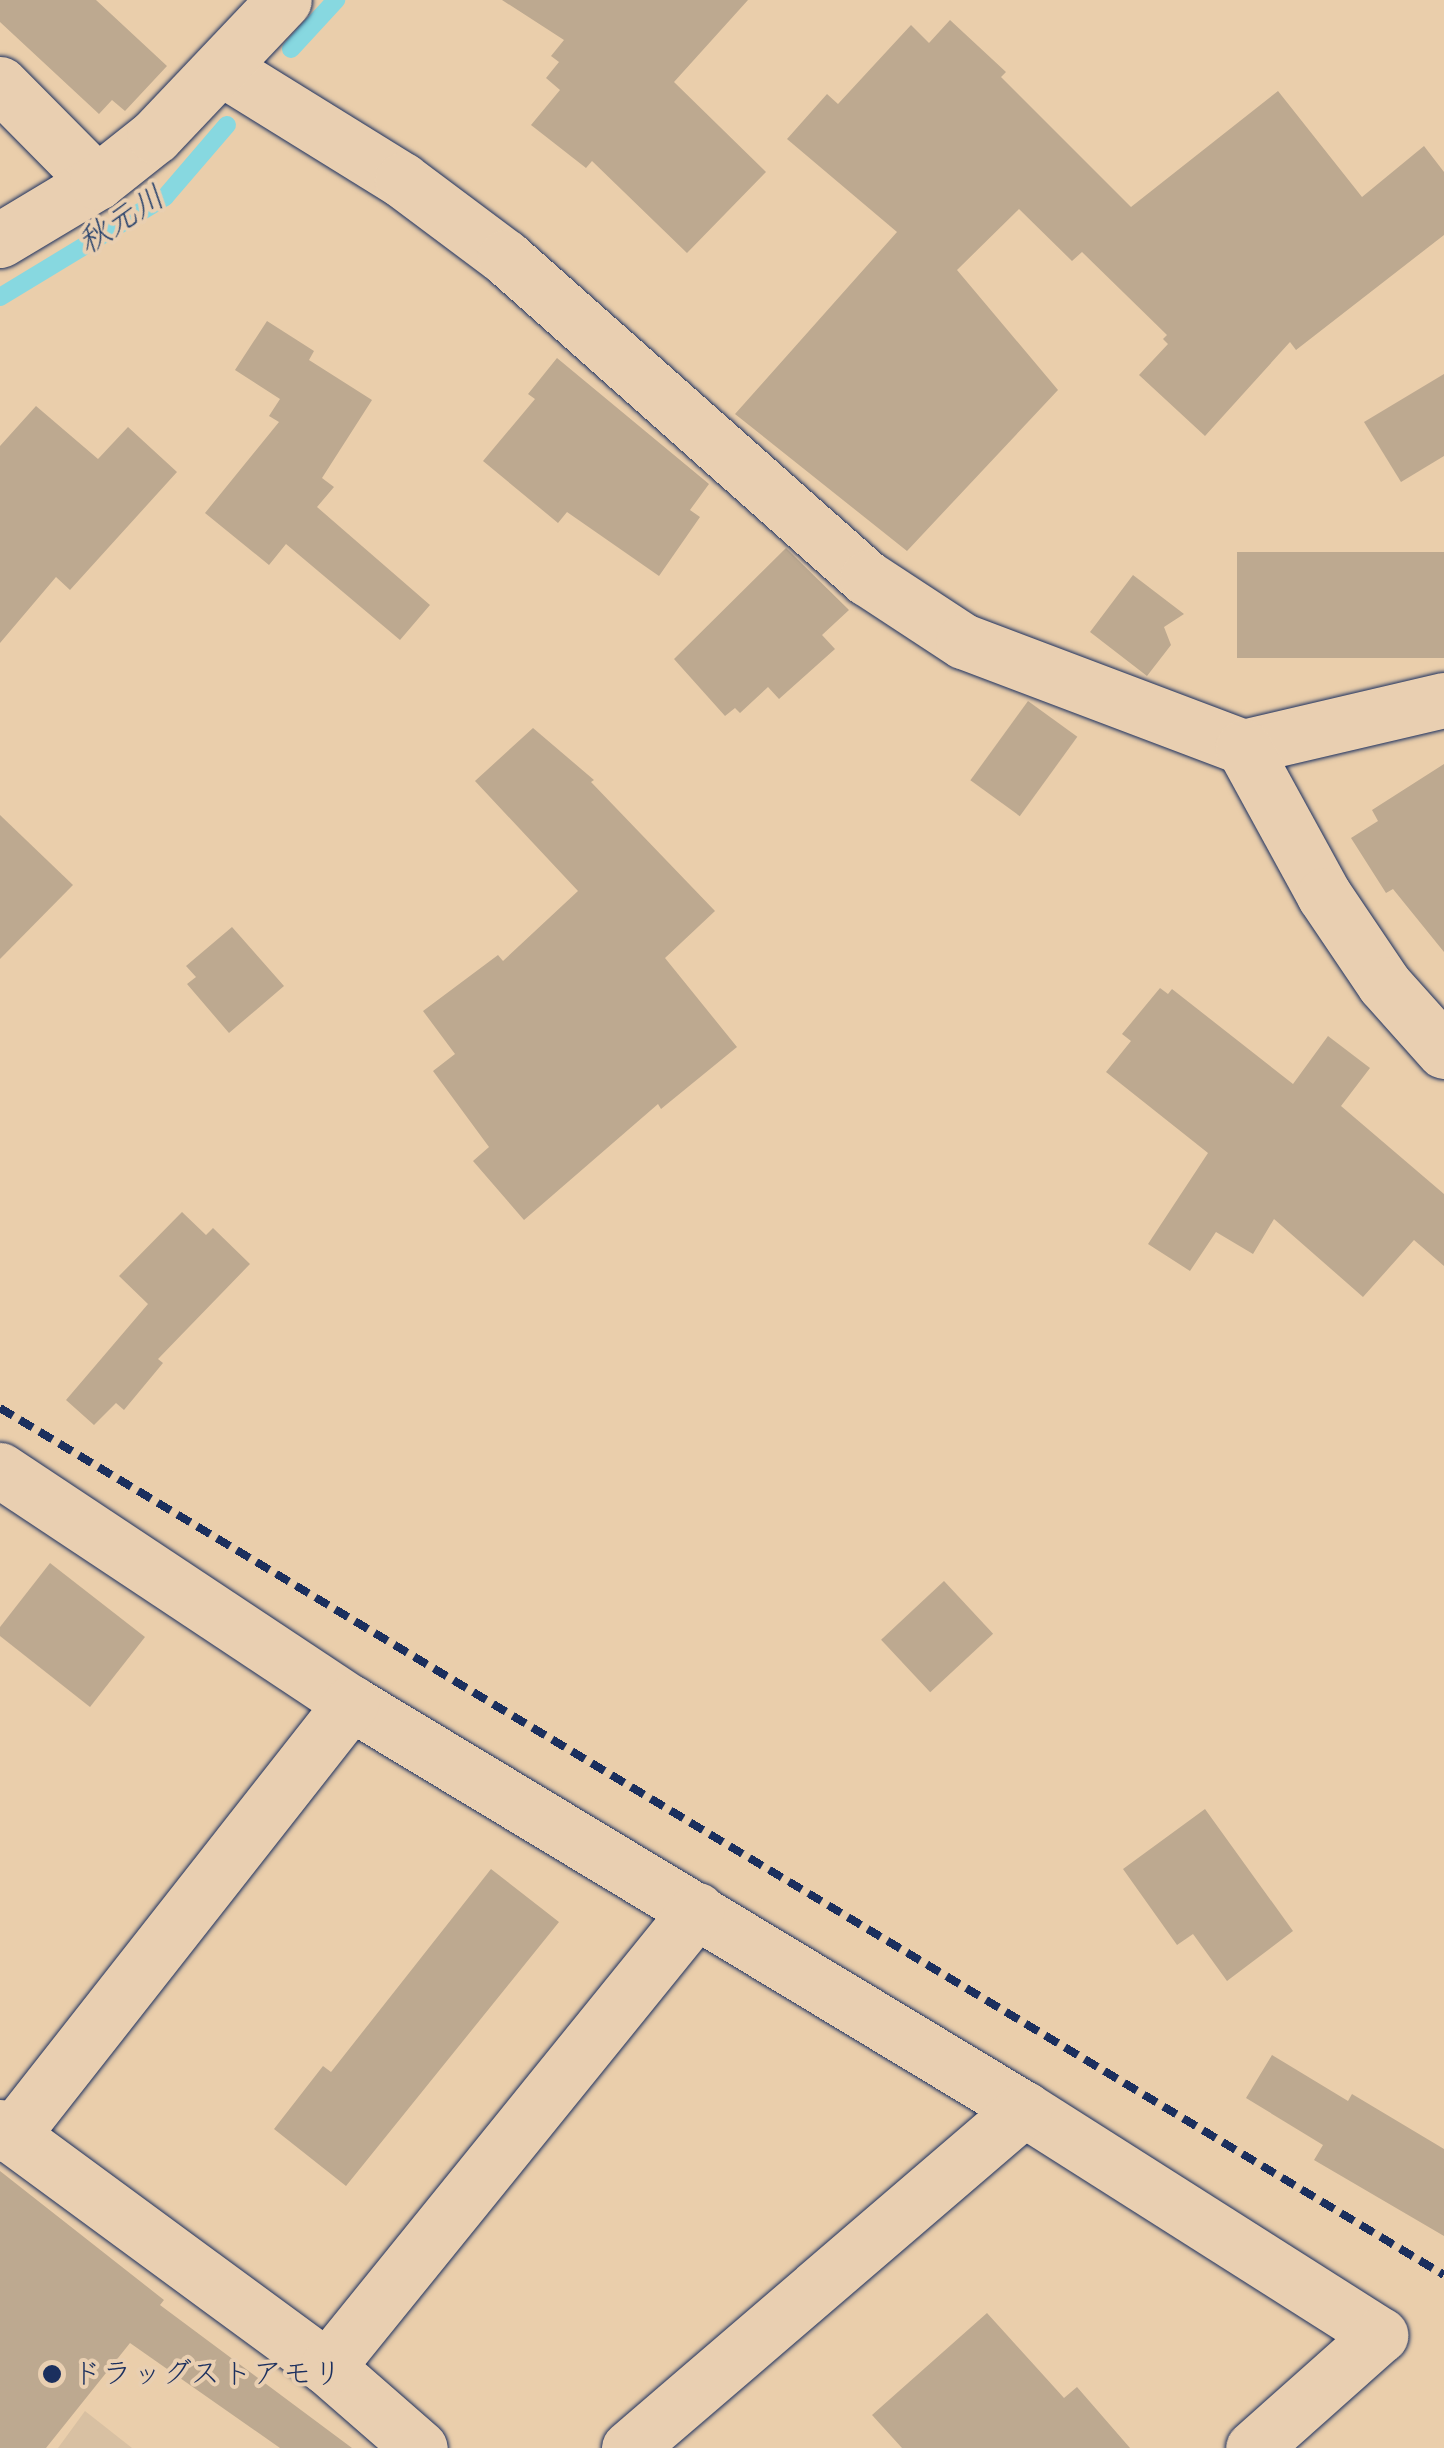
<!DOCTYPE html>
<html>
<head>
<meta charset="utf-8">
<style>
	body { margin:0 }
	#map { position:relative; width:1444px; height:2448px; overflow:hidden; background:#eaceab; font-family:"Architects Daughter","Klee One",sans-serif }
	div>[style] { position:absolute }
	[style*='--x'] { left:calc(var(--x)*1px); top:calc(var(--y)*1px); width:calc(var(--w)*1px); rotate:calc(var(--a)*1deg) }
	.built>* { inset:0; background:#d8c0a2 }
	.stream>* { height:18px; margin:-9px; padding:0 9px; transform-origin:9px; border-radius:9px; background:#87d8e0 }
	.building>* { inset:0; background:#bda990; transform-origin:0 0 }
	.roads { filter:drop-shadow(0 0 2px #1b2f5e) drop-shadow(0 0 2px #1b2f5e) }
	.minor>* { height:55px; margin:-27.5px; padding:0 27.5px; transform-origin:27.5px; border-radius:27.5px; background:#e9cfb1 }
	.rail>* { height:8px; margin-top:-4px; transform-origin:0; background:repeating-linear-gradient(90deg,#1b2f5e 0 15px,transparent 0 23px) }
	.dots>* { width:28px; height:28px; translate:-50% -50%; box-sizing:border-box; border:5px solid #e9cfb1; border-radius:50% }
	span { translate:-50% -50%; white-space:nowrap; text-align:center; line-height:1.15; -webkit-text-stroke:8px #e9cfb1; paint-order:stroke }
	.poi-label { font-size:30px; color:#1b2f5e }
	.left { translate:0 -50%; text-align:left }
	.water-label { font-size:32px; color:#26406b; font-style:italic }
</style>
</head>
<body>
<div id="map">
	<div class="built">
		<i style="clip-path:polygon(85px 2411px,132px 2448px,58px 2448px)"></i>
	</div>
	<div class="stream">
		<i style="--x:291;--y:49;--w:67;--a:-47.4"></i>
		<i style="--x:0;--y:297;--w:193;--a:-31.2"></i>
		<i style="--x:165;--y:197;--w:95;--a:-49.3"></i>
	</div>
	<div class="building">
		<i style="clip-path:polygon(0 0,96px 0,167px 66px,125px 111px,112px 100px,99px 114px,0 22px)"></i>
		<i style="clip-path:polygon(502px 0,748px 0,674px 82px,766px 172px,687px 253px,592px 161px,586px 168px,531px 125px,560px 90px,546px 78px,559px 62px,551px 56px,564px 40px)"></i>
		<i style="clip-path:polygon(950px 20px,1006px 72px,1001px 77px,1131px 207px,1278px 91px,1362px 197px,1424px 146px,1444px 172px,1444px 235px,1296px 350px,1290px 342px,1205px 436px,1139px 375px,1168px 344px,1163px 339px,1167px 335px,1082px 252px,1072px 261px,1019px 209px,957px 270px,1058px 390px,907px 551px,735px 414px,897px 232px,787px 139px,827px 94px,838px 104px,911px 25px,929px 43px)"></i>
		<i style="clip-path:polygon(267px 321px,314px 351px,309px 360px,372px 400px,322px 478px,334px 487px,317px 507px,430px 605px,400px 640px,286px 544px,269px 565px,205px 513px,279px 422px,269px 416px,280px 399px,235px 370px)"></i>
		<i style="clip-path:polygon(557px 358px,709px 484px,690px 510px,700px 517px,659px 576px,567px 512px,558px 523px,483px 461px,535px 399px,528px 394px)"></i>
		<i style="clip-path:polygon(1444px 374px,1444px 456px,1401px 482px,1364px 422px)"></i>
		<i style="clip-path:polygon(36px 406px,98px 459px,128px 427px,177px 472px,70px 590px,56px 577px,0 643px,0 446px)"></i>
		<i style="clip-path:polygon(786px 548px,849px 610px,822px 635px,835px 649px,779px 699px,768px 687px,740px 713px,735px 708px,725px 716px,674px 659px)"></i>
		<i style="left:1444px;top:552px;width:106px;height:207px;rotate:90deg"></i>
		<i style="clip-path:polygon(1133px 575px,1184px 614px,1164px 627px,1171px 645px,1147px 676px,1090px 632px)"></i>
		<i style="left:1028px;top:701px;width:61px;height:98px;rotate:36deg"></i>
		<i style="clip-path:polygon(533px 728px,594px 780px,591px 782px,715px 911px,665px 958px,737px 1047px,661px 1109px,658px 1104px,524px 1220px,473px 1161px,489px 1147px,433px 1071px,455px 1054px,423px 1011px,498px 955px,503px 961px,578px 891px,475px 781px)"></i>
		<i style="clip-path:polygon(1444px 764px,1444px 952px,1393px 889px,1386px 893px,1351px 838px,1378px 821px,1372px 810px)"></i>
		<i style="clip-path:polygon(0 815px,73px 885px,0 959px)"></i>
		<i style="clip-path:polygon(232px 927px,284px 986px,229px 1033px,187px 984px,196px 977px,186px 966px)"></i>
		<i style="clip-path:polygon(1160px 988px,1168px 994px,1172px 989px,1293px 1084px,1328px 1036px,1370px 1068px,1341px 1106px,1444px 1194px,1444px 1266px,1414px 1240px,1363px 1297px,1274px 1219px,1253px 1254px,1216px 1232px,1190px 1271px,1148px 1244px,1208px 1153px,1106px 1072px,1131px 1041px,1122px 1034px)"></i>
		<i style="clip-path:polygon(182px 1212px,206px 1235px,213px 1228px,250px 1264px,158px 1359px,163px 1363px,124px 1410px,116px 1403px,94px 1425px,66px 1400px,148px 1304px,119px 1276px)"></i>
		<i style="clip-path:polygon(50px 1563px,145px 1637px,90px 1707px,0 1636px,0 1627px)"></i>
		<i style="left:944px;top:1581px;width:72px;height:86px;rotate:47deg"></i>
		<i style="clip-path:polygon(1205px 1809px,1293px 1931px,1227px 1981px,1193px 1934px,1177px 1945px,1123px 1869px)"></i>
		<i style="clip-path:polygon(491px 1869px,559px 1922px,346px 2186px,274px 2129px,323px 2066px,331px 2072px)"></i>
		<i style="clip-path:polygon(1272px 2055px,1348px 2101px,1352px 2094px,1444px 2149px,1444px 2236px,1314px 2160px,1323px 2145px,1246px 2098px)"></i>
		<i style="clip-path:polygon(0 2171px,164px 2300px,160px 2305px,352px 2448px,280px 2448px,130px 2343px,46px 2448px,0 2448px)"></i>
		<i style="clip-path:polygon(987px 2313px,1064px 2398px,1077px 2387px,1130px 2448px,902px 2448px,872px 2415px)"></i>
	</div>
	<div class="roads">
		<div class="minor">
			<i style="--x:223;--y:69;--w:211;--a:31.8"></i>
			<i style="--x:402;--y:180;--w:129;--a:36.8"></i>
			<i style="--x:505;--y:257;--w:484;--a:41.6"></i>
			<i style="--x:867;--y:578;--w:115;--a:33.3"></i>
			<i style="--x:963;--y:641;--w:299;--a:20.7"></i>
			<i style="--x:1243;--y:747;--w:206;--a:-13.2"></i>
			<i style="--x:0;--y:84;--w:138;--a:45.3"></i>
			<i style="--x:0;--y:240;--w:113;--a:-30.9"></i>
			<i style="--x:97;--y:182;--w:74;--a:-38.4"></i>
			<i style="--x:155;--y:136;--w:187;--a:-46.5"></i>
			<i style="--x:1243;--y:747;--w:169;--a:61.3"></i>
			<i style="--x:1324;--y:895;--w:107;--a:56"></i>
			<i style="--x:1384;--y:984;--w:90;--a:48.2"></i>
			<i style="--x:0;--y:1470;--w:421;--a:33.6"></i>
			<i style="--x:351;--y:1703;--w:786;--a:31.1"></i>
			<i style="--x:1024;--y:2109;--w:422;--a:32.4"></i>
			<i style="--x:1380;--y:2335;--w:170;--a:138.3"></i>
			<i style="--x:0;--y:2127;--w:406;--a:36.3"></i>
			<i style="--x:327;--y:2367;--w:123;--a:41.1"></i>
			<i style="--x:11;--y:2136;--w:551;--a:-51.86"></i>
			<i style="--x:327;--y:2367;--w:588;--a:-51.01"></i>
			<i style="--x:629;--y:2448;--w:521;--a:-40.64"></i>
		</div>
	</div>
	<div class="rail">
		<i style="--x:0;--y:1408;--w:1684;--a:30.98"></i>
	</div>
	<div class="dots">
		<i style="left:52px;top:2374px;background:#1b2f5e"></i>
	</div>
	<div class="poi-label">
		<span class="left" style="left:72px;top:2374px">ドラッグストアモリ</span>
	</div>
	<div class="water-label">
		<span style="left:122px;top:221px;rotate:-33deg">秋元川</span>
	</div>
</div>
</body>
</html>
